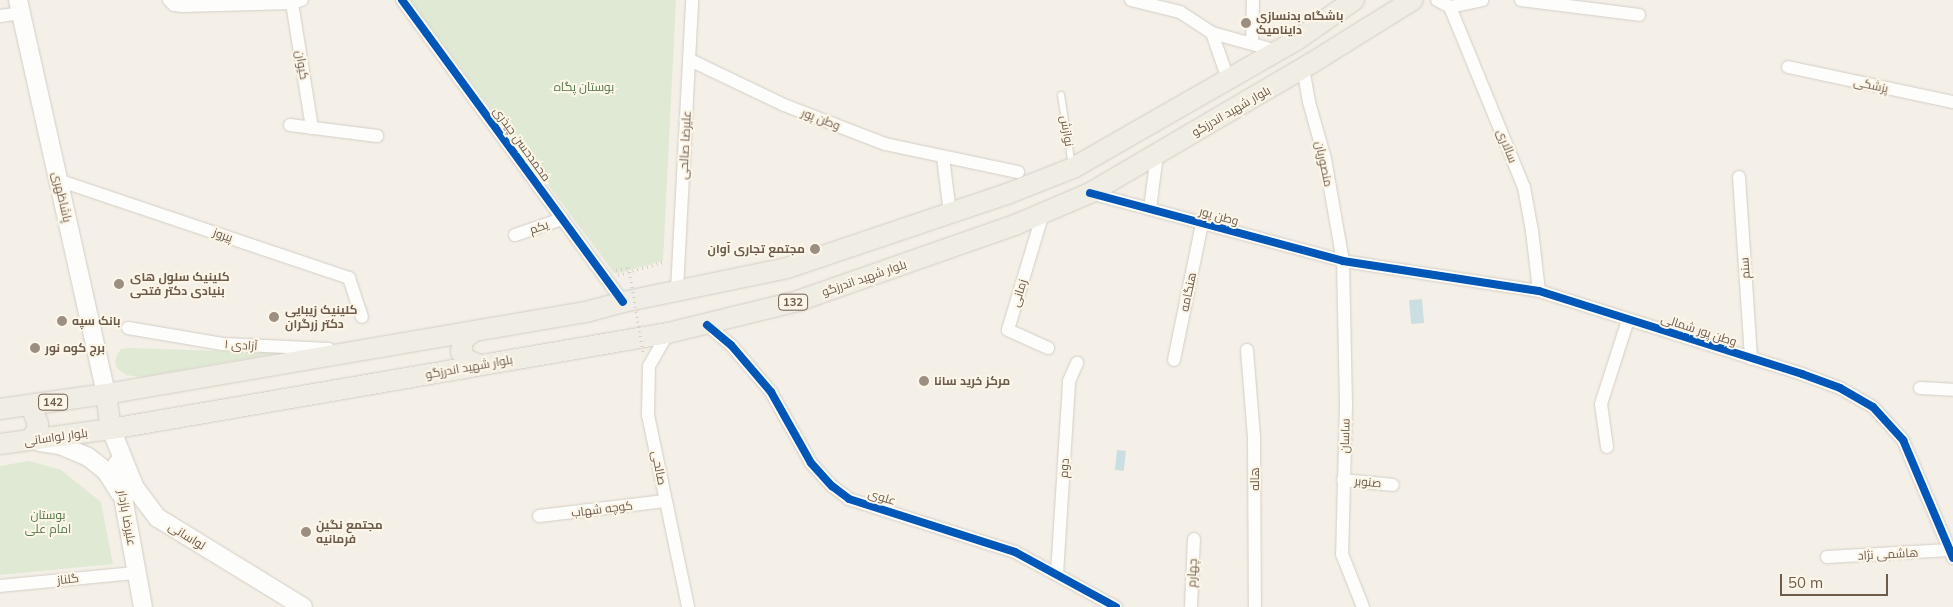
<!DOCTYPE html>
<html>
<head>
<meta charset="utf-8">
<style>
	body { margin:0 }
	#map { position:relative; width:1953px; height:607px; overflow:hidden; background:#f4f0e7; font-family:Mulish,Cairo,sans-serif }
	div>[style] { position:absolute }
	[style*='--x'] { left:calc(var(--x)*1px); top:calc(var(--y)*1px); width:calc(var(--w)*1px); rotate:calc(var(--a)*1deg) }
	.green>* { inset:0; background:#dfe9d3 }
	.water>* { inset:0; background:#cbdee1; transform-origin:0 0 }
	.path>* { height:2.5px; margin-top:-1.25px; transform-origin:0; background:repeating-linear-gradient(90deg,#d5cfc9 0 1px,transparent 0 5px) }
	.roads { filter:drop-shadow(0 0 1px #d3cdc6) drop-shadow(0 0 1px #d3cdc6) }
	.lane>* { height:6px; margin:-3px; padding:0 3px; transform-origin:3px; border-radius:3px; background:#fdfdfb }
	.street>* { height:12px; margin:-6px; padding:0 6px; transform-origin:6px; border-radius:6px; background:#fdfdfb }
	.secondary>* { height:18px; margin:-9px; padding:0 9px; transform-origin:9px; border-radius:9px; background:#fdfdfb }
	.primary>* { height:20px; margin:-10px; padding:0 10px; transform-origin:10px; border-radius:10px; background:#f0ede4 }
	.path-bridge>* { height:2.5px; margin-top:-1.25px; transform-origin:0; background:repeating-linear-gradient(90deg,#d5cfc9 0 1px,transparent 0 5px) }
	.cycleway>* { height:8px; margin:-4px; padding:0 4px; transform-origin:4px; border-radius:4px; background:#0057b8 }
	.dots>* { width:14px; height:14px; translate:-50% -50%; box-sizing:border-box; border:2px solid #fcf6e8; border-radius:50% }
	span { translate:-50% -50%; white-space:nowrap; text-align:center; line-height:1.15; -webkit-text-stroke:4px #fcf6e8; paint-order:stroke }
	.shield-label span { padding:1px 4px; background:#fcf6e8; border:1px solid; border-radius:4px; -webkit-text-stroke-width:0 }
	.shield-label { font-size:11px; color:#6d5b4c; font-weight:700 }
	.poi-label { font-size:12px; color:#6d5b4c; font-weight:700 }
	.left { translate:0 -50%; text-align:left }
	.right { translate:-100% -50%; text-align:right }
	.street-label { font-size:12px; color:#6d5b4c }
	.park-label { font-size:12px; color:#527749 }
	.scale { position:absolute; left:1780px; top:574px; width:108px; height:22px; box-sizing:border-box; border:2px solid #6d5b4c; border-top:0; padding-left:6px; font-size:15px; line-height:18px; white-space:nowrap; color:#6d5b4c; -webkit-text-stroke:4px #fcf6e8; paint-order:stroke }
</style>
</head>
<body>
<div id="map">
	<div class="green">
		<i style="clip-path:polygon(410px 0,676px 0,663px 261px,615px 274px)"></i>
		<i style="clip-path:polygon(129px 348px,277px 353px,141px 377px,126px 375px,117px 368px,115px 362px,117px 355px,121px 349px)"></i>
		<i style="clip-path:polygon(29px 461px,61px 470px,101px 502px,113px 564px,0 575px,0 466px)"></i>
	</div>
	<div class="water">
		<i style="left:1422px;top:299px;width:24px;height:13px;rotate:85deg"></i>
		<i style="left:1117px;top:450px;width:9px;height:20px;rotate:6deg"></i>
	</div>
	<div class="path">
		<i style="--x:616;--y:270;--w:13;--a:-13"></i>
		<i style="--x:618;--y:275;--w:50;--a:-16.3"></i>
	</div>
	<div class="roads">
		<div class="lane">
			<i style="--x:1061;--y:95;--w:72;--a:81.2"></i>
		</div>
		<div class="street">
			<i style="--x:169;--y:0;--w:7;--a:45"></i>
			<i style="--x:174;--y:5;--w:9;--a:6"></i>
			<i style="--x:183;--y:6;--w:109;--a:-1.6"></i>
			<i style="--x:292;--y:3;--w:10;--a:-17"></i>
			<i style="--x:402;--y:0;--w:374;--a:53.8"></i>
			<i style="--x:1131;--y:0;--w:50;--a:13.8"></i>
			<i style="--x:1180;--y:12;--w:38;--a:33"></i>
			<i style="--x:1212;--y:33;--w:68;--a:15.3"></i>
			<i style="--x:1437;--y:0;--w:15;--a:28"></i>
			<i style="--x:1450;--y:7;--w:195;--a:67.7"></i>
			<i style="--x:1524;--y:187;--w:45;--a:79.7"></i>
			<i style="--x:1532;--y:231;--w:60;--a:83.3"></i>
			<i style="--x:1521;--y:0;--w:119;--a:7.2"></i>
			<i style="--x:292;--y:3;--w:127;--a:80.9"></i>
			<i style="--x:1450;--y:7;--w:33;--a:-12"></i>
			<i style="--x:0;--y:16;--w:21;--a:-8"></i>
			<i style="--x:1212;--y:33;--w:49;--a:70.8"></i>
			<i style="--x:1252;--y:43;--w:43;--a:-88.7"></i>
			<i style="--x:690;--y:60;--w:104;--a:25.6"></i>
			<i style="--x:784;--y:105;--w:108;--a:21.1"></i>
			<i style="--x:885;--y:144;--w:136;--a:11.9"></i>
			<i style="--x:1788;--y:67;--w:169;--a:12"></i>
			<i style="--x:1303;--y:68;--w:35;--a:80"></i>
			<i style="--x:1309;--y:102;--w:59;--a:74.3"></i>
			<i style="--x:1325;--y:159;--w:104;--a:80"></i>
			<i style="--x:1343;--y:261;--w:145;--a:88.8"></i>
			<i style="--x:1346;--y:406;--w:148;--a:91.5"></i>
			<i style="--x:1342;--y:554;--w:57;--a:68.4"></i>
			<i style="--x:290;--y:125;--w:88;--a:7.2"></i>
			<i style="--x:943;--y:157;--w:56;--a:82.9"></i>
			<i style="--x:1739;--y:177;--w:182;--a:86.2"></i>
			<i style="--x:58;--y:180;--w:307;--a:18.6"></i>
			<i style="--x:349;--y:278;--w:41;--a:71.6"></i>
			<i style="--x:1090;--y:193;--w:262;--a:15"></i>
			<i style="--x:1343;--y:261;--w:198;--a:8.7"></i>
			<i style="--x:1539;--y:291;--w:276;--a:17.5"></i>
			<i style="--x:1802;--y:374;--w:40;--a:20.2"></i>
			<i style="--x:1840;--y:388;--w:38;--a:30"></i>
			<i style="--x:1873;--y:407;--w:45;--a:47.7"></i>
			<i style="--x:1903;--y:440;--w:128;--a:67"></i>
			<i style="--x:1150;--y:209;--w:55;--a:-82.7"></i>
			<i style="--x:1043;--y:213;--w:122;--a:106.7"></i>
			<i style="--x:1008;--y:330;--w:44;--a:24.2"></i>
			<i style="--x:515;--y:235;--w:50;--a:-18.8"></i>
			<i style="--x:677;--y:290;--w:290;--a:-87"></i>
			<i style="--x:707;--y:325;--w:31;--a:40"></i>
			<i style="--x:731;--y:345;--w:62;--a:49.6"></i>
			<i style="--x:771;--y:392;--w:81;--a:60.6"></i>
			<i style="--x:811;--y:463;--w:31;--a:48"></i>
			<i style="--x:832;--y:486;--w:21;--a:37"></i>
			<i style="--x:849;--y:499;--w:174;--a:17.7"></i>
			<i style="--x:1015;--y:552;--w:115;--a:28.6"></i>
			<i style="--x:128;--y:328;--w:96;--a:9.6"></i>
			<i style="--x:223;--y:344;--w:106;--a:2.7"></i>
			<i style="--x:668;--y:333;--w:38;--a:120"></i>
			<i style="--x:649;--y:366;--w:49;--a:91.2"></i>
			<i style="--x:648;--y:415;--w:196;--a:78.2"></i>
			<i style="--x:1247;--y:350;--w:87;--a:85.4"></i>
			<i style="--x:1254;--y:437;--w:170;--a:89.7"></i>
			<i style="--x:1174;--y:360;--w:140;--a:-78.4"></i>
			<i style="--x:1920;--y:388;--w:33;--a:3"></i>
			<i style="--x:1607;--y:447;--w:43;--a:-97.9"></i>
			<i style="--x:1601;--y:404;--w:88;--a:-72.2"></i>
			<i style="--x:1343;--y:480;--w:50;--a:5.7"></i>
			<i style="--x:539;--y:516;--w:127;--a:-6.8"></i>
			<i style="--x:1827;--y:557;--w:122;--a:-3.3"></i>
			<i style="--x:1057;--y:574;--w:193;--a:-86.4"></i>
			<i style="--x:1069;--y:381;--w:20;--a:-66"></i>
			<i style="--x:0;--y:586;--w:137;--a:-5.5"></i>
			<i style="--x:1191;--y:607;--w:68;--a:-87.5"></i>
		</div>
		<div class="secondary">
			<i style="--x:18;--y:0;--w:404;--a:77.4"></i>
			<i style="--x:111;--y:429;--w:64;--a:67.9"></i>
			<i style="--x:135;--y:488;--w:38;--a:53"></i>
			<i style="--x:158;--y:518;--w:170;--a:31.5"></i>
			<i style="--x:40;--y:442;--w:20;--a:9"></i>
			<i style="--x:60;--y:445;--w:30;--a:23"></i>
			<i style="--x:88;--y:457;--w:23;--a:38"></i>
			<i style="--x:106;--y:471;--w:26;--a:58"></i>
			<i style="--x:117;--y:464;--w:145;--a:79.7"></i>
		</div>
		<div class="primary">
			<i style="--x:474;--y:331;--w:14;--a:141"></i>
			<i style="--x:463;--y:340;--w:12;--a:99"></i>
			<i style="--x:461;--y:352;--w:10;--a:53"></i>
			<i style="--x:467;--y:360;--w:14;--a:21"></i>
			<i style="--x:106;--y:394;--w:35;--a:82"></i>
			<i style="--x:26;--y:406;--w:7;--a:27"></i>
			<i style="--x:32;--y:409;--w:16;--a:68"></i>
			<i style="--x:38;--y:424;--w:8;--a:104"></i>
			<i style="--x:36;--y:432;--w:10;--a:127"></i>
			<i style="--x:0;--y:409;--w:107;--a:-8.1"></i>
			<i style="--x:106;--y:394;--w:487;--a:-9.7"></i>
			<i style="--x:586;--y:312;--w:38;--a:-15"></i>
			<i style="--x:623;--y:302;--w:167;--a:-11.7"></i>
			<i style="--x:787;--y:268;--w:232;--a:-18.6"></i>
			<i style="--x:1007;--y:194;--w:71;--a:-21.5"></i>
			<i style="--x:1073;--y:168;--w:256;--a:-29.8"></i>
			<i style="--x:1295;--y:41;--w:72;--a:-34.8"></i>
			<i style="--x:0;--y:444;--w:112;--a:-7.7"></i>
			<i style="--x:111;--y:429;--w:565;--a:-9.78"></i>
			<i style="--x:668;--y:333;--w:134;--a:-13.8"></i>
			<i style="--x:798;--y:301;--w:230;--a:-19.3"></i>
			<i style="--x:1015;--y:225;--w:82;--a:-23.1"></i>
			<i style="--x:1090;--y:193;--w:255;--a:-30.4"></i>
			<i style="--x:1310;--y:64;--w:121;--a:-31.9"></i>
		</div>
	</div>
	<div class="path-bridge">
		<i style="--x:629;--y:267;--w:86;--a:80.6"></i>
	</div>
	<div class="cycleway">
		<i style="--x:402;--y:0;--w:374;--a:53.8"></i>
		<i style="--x:1090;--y:193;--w:262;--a:15"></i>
		<i style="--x:1343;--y:261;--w:198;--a:8.7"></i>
		<i style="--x:1539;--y:291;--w:276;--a:17.5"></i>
		<i style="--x:1802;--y:374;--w:40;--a:20.2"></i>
		<i style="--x:1840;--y:388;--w:38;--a:30"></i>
		<i style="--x:1873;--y:407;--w:45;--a:47.7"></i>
		<i style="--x:1903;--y:440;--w:128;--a:67"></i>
		<i style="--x:707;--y:325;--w:31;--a:40"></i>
		<i style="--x:731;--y:345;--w:62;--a:49.6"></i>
		<i style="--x:771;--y:392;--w:81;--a:60.6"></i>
		<i style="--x:811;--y:463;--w:31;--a:48"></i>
		<i style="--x:832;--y:486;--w:21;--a:37"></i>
		<i style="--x:849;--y:499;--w:174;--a:17.7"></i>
		<i style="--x:1015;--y:552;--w:115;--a:28.6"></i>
	</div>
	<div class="dots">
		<i style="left:1246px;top:23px;background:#9c8f82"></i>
		<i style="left:815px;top:249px;background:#9c8f82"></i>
		<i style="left:119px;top:284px;background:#9c8f82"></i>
		<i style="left:274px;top:317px;background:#9c8f82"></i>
		<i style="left:62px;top:321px;background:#9c8f82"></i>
		<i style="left:35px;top:348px;background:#9c8f82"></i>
		<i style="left:924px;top:381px;background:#9c8f82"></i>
		<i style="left:306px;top:532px;background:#9c8f82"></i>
	</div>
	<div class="shield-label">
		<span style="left:793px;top:302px">132</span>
		<span style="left:53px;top:402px">142</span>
	</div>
	<div class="poi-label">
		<span class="left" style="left:1256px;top:23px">باشگاه بدنسازی<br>داینامیک</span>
		<span class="right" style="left:805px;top:249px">مجتمع تجاری آوان</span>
		<span class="left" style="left:130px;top:284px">کلینیک سلول های<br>بنیادی دکتر فتحی</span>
		<span class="left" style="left:285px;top:317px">کلینیک زیبایی<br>دکتر زرگران</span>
		<span class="left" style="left:72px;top:321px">بانک سپه</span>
		<span class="left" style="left:45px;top:348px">برج کوه نور</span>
		<span class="left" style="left:934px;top:381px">مرکز خرید سانا</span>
		<span class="left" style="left:316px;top:532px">مجتمع نگین<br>فرمانیه</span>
	</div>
	<div class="street-label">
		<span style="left:302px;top:65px;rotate:81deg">کیوان</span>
		<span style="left:1871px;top:85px;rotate:12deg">پزشکی</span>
		<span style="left:1231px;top:111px;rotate:-30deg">بلوار شهید اندرزگو</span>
		<span style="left:821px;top:119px;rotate:21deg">وطن پور</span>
		<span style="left:1067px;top:131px;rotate:81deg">نوازش</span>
		<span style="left:522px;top:144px;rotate:54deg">محمدحسن چیذری</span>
		<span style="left:685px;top:145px;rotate:-87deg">علیرضا صالحی</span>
		<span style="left:1507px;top:146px;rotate:68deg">سالاری</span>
		<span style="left:1324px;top:164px;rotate:78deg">منصوریان</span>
		<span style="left:62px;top:197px;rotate:77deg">پاشاظهری</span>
		<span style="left:1219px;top:216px;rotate:15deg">وطن پور</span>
		<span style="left:539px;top:227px;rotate:-19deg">یکم</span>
		<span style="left:223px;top:235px;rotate:19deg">پیروز</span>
		<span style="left:1745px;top:268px;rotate:-94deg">سنم</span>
		<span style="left:864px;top:278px;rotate:-19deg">بلوار شهید اندرزگو</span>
		<span style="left:1188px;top:292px;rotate:-78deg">هنگامه</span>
		<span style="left:1019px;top:293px;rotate:-73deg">زمانی</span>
		<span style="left:1699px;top:330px;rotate:18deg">وطن پور شمالی</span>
		<span style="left:241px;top:345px;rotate:4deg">آزادی ۱</span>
		<span style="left:469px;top:367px;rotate:-10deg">بلوار شهید اندرزگو</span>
		<span style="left:1345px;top:436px;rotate:-88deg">ساسان</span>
		<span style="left:56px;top:437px;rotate:-8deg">بلوار لواسانی</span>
		<span style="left:659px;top:468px;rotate:79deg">صالحی</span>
		<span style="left:1064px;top:468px;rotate:-86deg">دوم</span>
		<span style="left:1255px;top:479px;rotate:-90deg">هاله</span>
		<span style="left:1368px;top:482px;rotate:5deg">صنوبر</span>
		<span style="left:882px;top:497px;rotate:17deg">علوی</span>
		<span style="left:602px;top:509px;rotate:-7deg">کوچه شهاب</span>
		<span style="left:127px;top:518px;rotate:80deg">علیرضا بازدار</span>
		<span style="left:187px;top:536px;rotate:32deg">لواسانی</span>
		<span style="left:1888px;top:554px;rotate:-3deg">هاشمی نژاد</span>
		<span style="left:1192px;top:573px;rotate:-87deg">چهارم</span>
		<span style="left:68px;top:579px;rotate:-6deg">گلناز</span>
	</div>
	<div class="park-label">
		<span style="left:584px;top:87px">بوستان پگاه</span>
		<span style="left:48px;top:522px">بوستان<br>امام علی</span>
	</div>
	<div class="scale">50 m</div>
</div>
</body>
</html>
